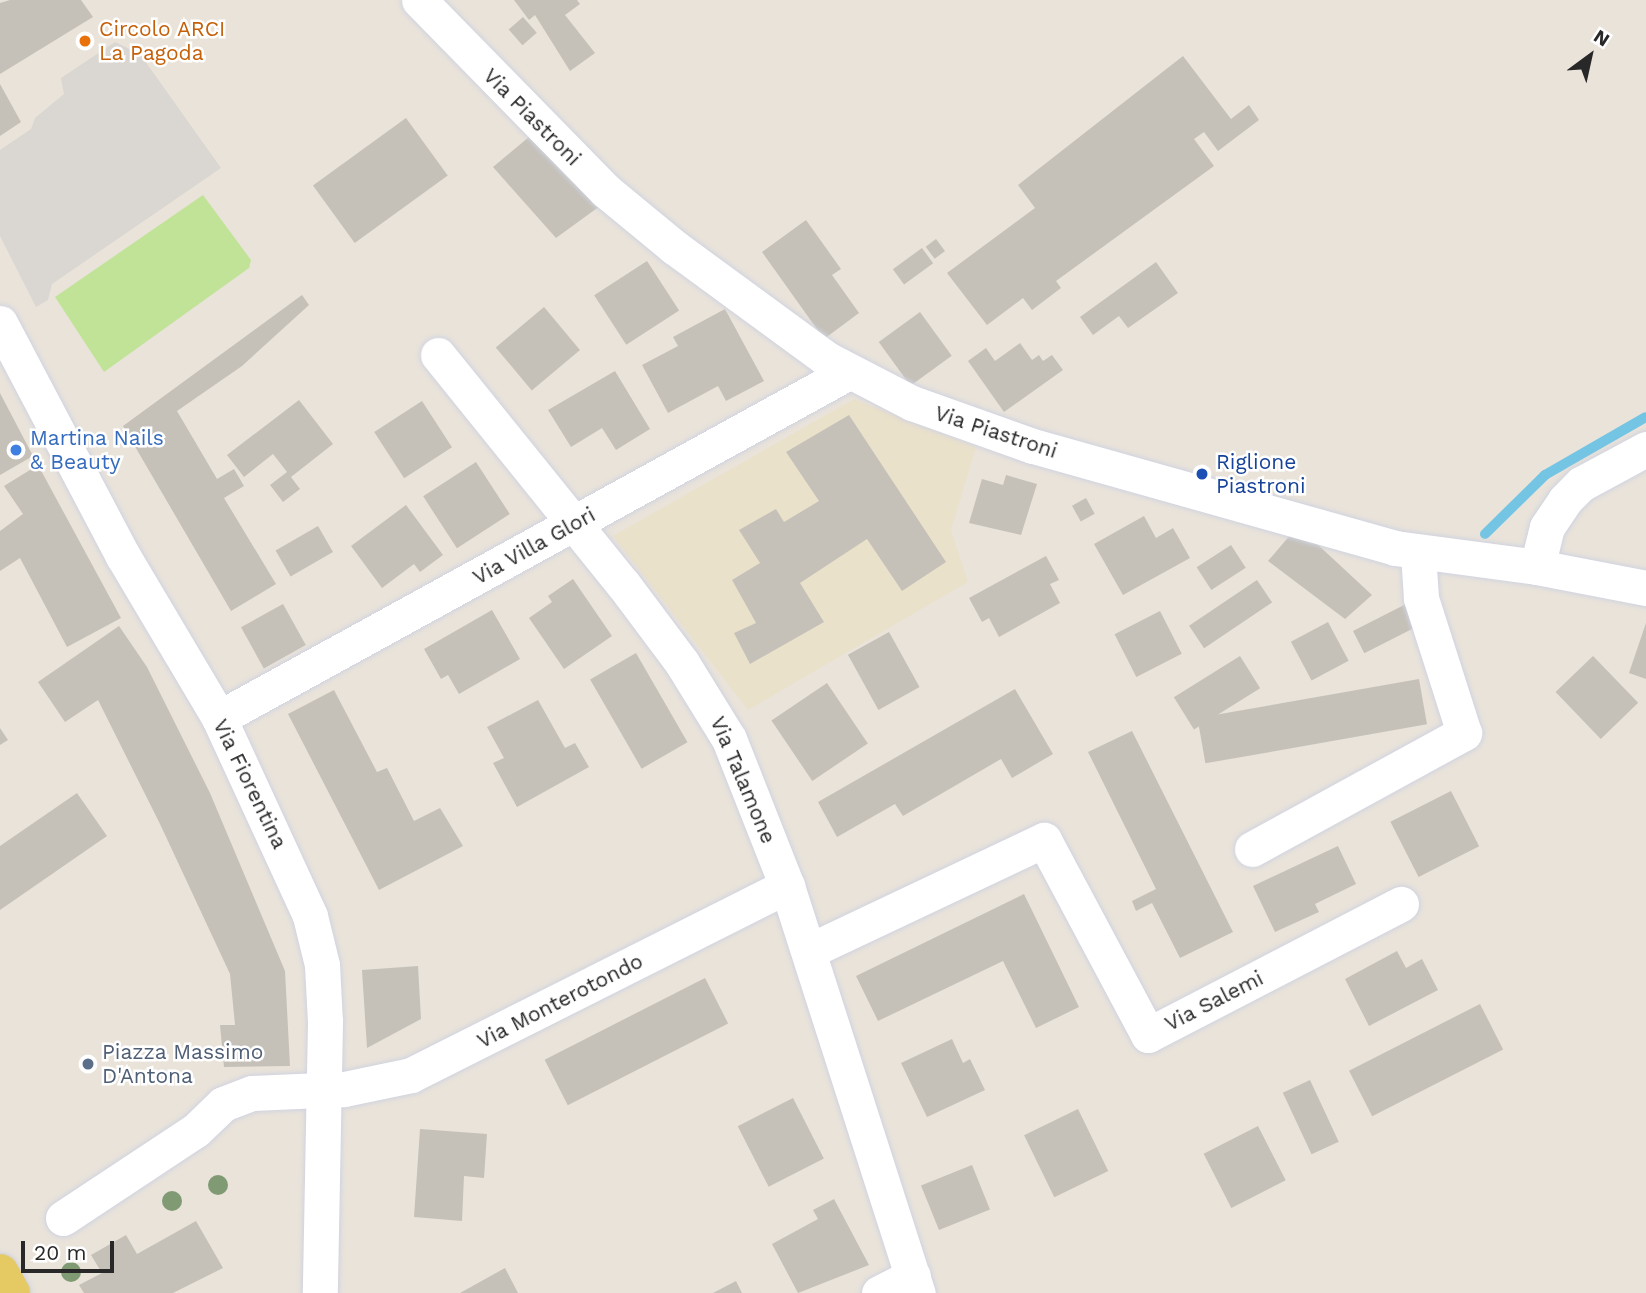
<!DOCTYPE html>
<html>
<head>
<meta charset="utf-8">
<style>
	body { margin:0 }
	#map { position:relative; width:1646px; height:1293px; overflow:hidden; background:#e9e3da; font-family:"Work Sans",sans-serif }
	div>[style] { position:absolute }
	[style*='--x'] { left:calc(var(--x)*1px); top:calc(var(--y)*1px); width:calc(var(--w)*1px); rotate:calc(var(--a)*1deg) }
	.education>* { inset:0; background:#eae1cb }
	.pitch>* { inset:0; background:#c1e397 }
	.plaza>* { inset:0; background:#dad6d1 }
	.stream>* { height:10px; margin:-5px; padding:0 5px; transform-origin:5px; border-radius:5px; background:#74c4e4 }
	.building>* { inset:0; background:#c5c1b9; transform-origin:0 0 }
	.roads { filter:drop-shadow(0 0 2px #d0d3e0) drop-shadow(0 0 2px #d0d3e0) }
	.minor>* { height:35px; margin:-17.5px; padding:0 17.5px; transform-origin:17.5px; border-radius:17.5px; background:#fff }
	.major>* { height:38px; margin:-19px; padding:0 19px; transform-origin:19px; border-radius:19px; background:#e5ca64 }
	.trees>* { width:20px; height:20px; margin:-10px; border-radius:50%; background:#809a73 }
	.dots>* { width:19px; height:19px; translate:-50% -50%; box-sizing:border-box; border:4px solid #fff; border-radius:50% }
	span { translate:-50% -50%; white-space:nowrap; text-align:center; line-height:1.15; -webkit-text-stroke:5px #fff; paint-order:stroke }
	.food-label { font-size:21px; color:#c56008 }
	.left { translate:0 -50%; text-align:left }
	.street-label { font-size:21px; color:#282828 }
	.shop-label { font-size:21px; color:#366cbe }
	.transit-label { font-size:21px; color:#164399 }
	.service-label { font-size:21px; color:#4e5e75 }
	.north { position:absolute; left:1555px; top:21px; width:70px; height:70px; -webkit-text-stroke:5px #fff; paint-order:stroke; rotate:33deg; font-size:19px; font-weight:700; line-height:28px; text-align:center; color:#282828 }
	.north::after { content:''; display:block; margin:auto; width:24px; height:32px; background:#282828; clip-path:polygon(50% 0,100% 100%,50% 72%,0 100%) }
	.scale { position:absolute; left:21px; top:1241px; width:93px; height:32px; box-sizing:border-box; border:4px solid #282828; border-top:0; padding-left:9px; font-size:21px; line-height:24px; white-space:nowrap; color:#282828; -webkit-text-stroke:5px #fff; paint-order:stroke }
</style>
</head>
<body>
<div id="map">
	<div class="education">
		<i style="clip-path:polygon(854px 399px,976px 447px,951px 530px,968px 582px,748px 710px,613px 536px)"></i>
	</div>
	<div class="pitch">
		<i style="clip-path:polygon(203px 195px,251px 260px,249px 268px,104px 372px,55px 297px)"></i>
	</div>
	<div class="plaza">
		<i style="clip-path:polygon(115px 42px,140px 54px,221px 168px,52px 284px,48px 300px,36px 307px,0 236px,0 150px,31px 129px,35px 118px,64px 94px,61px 78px)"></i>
	</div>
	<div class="stream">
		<i style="--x:1485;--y:534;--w:84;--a:-44.5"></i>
		<i style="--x:1545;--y:475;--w:116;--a:-29.9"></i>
	</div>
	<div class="building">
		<i style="clip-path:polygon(10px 0,81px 0,93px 17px,0 74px,0 3px)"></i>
		<i style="clip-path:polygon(514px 0,577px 0,580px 4px,565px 15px,595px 53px,570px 71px,535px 15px,529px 20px)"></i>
		<i style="left:523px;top:17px;width:21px;height:19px;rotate:49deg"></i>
		<i style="clip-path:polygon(1183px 56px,1231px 119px,1249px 105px,1259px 120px,1218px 151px,1204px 132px,1194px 139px,1214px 166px,1056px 281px,1061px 288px,1032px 310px,1023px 298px,987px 325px,947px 273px,1035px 208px,1018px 185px)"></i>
		<i style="clip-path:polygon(0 84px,21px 122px,0 136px)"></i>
		<i style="left:406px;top:118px;width:71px;height:115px;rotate:54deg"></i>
		<i style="clip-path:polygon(529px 137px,600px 206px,556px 238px,493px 167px)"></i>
		<i style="clip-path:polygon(806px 220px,841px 269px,832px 275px,859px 313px,824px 339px,762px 252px)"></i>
		<i style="left:936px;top:239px;width:15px;height:13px;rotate:53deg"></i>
		<i style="left:922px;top:248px;width:19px;height:36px;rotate:54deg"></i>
		<i style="left:647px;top:261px;width:59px;height:63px;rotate:57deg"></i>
		<i style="clip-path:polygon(1156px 262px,1178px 293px,1128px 328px,1119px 316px,1093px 335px,1080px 317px)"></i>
		<i style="clip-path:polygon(302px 295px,309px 305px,242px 366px,177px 411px,217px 479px,234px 469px,244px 486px,224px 498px,276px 584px,231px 611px,123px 426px)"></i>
		<i style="left:544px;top:307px;width:56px;height:63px;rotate:50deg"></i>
		<i style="clip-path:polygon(725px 309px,764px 381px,726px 401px,718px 386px,668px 413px,642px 365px,678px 346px,673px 337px)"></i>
		<i style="left:920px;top:312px;width:54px;height:51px;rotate:54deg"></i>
		<i style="clip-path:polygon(1020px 343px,1032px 360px,1039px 355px,1043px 361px,1052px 355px,1063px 370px,1004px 412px,968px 361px,986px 348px,995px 361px)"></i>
		<i style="clip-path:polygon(615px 371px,650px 429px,616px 450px,602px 428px,571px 447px,548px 410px)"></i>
		<i style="clip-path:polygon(0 393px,33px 456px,0 475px)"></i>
		<i style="clip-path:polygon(299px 400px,333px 444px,291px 477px,300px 489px,283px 502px,270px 485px,287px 472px,273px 454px,244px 477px,227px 455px)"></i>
		<i style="left:422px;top:401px;width:55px;height:57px;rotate:57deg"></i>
		<i style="clip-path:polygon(849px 415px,946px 562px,902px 591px,867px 539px,800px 583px,824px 622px,750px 664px,734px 633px,756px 623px,732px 580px,760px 563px,739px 530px,776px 509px,784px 522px,819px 501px,786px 452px)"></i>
		<i style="left:476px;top:462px;width:62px;height:63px;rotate:57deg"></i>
		<i style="clip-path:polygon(38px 465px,121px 618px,67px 647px,20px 558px,0 571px,0 531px,23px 514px,4px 486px)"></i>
		<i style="clip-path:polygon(1006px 475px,1037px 484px,1021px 535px,969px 523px,982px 479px,1003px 485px)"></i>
		<i style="left:1086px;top:498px;width:18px;height:16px;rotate:61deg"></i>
		<i style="clip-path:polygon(406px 505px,443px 555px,420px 572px,414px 564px,382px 588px,351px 546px)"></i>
		<i style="clip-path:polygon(1144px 516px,1156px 538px,1173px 528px,1190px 558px,1123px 595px,1094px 544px)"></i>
		<i style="left:318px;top:526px;width:30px;height:49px;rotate:60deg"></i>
		<i style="clip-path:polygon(1291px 534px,1315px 542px,1372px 595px,1345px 619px,1268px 561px)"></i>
		<i style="left:1231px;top:545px;width:27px;height:41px;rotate:57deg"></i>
		<i style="clip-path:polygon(1046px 556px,1059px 580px,1050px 584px,1060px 603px,999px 637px,989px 618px,982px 622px,969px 598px)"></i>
		<i style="clip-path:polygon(573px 579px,612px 636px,564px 669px,529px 618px,552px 602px,548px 596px)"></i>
		<i style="left:1257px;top:580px;width:27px;height:82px;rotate:56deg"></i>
		<i style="left:1410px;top:602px;width:25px;height:64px;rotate:63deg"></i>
		<i style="left:283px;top:604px;width:47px;height:48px;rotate:61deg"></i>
		<i style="clip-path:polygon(492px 610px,520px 659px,459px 694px,448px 675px,441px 679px,424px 649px)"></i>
		<i style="left:1160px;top:611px;width:48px;height:51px;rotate:63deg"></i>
		<i style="left:1328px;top:622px;width:44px;height:42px;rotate:62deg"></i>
		<i style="clip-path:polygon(1646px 623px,1646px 679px,1629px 673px)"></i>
		<i style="clip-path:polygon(119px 626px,147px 667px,210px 793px,285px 971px,290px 1066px,224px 1067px,220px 1025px,235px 1025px,230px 974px,160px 824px,98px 700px,65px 722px,38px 682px)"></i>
		<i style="left:889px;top:632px;width:63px;height:47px;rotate:61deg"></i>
		<i style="left:636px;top:653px;width:103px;height:53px;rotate:60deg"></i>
		<i style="left:1240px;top:656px;width:38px;height:78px;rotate:58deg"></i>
		<i style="left:1593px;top:656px;width:65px;height:52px;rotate:46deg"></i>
		<i style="left:1419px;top:679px;width:46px;height:225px;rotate:80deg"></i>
		<i style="left:827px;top:683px;width:73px;height:67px;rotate:56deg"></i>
		<i style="clip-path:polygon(1015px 689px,1053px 754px,1012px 778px,1001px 759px,903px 816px,895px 804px,837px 837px,818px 802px)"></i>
		<i style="clip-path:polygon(334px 690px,377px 772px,387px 768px,414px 821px,440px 808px,463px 846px,379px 890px,288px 714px)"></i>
		<i style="clip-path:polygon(538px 700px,565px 748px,575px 743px,589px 767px,517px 807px,493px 763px,504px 758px,487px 727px)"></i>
		<i style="clip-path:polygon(0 728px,8px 740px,0 745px)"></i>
		<i style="clip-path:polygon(1132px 731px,1233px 932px,1180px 958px,1152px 903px,1136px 911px,1132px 901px,1156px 889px,1088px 752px)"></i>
		<i style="left:1451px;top:791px;width:62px;height:68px;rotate:63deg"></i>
		<i style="clip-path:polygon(77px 793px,107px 836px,0 910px,0 846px)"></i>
		<i style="clip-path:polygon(1338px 846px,1356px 884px,1315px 904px,1319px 912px,1275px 932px,1253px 886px)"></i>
		<i style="clip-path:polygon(1024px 894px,1079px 1007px,1036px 1028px,1003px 961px,878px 1021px,856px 976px)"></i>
		<i style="clip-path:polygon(1397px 951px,1406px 968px,1422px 959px,1438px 990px,1369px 1026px,1345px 979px)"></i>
		<i style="clip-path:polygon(418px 966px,421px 1019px,367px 1048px,362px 970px)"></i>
		<i style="left:705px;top:978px;width:51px;height:180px;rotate:63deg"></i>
		<i style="left:1480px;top:1004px;width:51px;height:147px;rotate:63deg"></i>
		<i style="clip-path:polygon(952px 1039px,963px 1063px,970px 1059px,985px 1090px,927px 1117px,901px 1063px)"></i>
		<i style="left:1310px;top:1080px;width:68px;height:30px;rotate:65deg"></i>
		<i style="left:793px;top:1098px;width:68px;height:62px;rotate:63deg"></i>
		<i style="left:1078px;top:1109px;width:69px;height:60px;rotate:64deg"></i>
		<i style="left:1258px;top:1126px;width:61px;height:61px;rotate:63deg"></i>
		<i style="clip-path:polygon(420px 1129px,487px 1134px,484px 1178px,464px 1176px,462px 1221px,414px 1217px)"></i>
		<i style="left:972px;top:1165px;width:48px;height:55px;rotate:68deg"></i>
		<i style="clip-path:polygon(834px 1199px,869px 1265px,798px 1293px,772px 1244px,818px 1219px,813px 1210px)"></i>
		<i style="clip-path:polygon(196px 1221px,223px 1268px,173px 1293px,84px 1293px,79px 1285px,102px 1273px,91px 1255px,126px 1235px,137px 1254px)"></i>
		<i style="clip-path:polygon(505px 1268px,518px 1293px,460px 1293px)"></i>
		<i style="clip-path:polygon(736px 1281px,742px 1293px,713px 1293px)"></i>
	</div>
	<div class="roads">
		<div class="minor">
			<i style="--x:419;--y:0;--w:267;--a:45.6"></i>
			<i style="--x:606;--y:191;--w:88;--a:39.5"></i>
			<i style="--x:674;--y:247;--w:190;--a:36.2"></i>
			<i style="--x:827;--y:359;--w:96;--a:27.4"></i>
			<i style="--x:912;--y:403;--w:128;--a:19.6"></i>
			<i style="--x:1033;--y:446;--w:376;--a:15.7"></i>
			<i style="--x:1395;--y:548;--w:143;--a:7.6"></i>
			<i style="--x:1537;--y:567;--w:111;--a:10.9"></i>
			<i style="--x:0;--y:323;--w:263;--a:62.2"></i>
			<i style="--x:123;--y:556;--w:188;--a:59.3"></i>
			<i style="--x:219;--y:718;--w:218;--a:65.3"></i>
			<i style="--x:310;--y:916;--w:50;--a:76.2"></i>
			<i style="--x:322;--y:965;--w:57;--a:87"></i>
			<i style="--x:325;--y:1022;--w:271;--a:91.1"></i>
			<i style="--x:438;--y:355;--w:294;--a:51.1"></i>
			<i style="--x:623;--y:584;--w:99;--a:53.2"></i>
			<i style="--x:682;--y:663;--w:89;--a:58.3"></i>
			<i style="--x:729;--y:739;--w:158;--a:68.5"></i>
			<i style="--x:787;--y:886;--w:428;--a:72.2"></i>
			<i style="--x:1537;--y:567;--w:41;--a:-76"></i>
			<i style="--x:1547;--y:527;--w:32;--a:-56"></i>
			<i style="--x:1565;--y:500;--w:23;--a:-45"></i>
			<i style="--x:1581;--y:484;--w:74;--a:-28.3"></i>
			<i style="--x:219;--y:718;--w:719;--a:-28.78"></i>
			<i style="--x:1252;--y:849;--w:242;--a:-28.7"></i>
			<i style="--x:1464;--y:733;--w:142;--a:-107.7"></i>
			<i style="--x:1421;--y:598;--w:45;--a:-93.8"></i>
			<i style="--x:809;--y:951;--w:260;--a:-25.3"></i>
			<i style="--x:1044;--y:840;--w:221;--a:61.9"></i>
			<i style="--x:1148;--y:1035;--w:285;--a:-27.4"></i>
			<i style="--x:63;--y:1218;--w:159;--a:-33.5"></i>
			<i style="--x:196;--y:1130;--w:37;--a:-44"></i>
			<i style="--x:223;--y:1104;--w:31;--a:-21"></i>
			<i style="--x:252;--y:1093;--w:92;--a:-2.5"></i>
			<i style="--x:344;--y:1089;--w:68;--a:-11.8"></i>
			<i style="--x:411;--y:1075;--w:421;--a:-26.7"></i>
			<i style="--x:879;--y:1293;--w:38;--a:-27"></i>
		</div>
		<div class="major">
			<i style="--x:0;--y:1273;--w:23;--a:61"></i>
		</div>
	</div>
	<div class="trees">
		<i style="left:218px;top:1185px"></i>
		<i style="left:172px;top:1201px"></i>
		<i style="left:71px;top:1272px"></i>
	</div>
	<div class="dots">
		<i style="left:85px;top:41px;background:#e8710a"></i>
		<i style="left:16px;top:450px;background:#3f7fe0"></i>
		<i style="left:1202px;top:474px;background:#1a4fb4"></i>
		<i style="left:88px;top:1064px;background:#5c6f8a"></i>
	</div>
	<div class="food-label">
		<span class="left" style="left:99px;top:41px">Circolo ARCI<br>La Pagoda</span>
	</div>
	<div class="street-label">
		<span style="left:532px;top:117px;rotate:45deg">Via Piastroni</span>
		<span style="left:996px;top:432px;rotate:18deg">Via Piastroni</span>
		<span style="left:534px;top:546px;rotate:-29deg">Via Villa Glori</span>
		<span style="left:743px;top:780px;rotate:67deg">Via Talamone</span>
		<span style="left:250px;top:784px;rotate:64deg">Via Fiorentina</span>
		<span style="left:560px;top:1001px;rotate:-27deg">Via Monterotondo</span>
		<span style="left:1214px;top:1001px;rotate:-27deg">Via Salemi</span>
	</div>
	<div class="shop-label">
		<span class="left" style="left:30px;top:450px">Martina Nails<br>&amp; Beauty</span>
	</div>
	<div class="transit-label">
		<span class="left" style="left:1216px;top:474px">Riglione<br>Piastroni</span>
	</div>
	<div class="service-label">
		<span class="left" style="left:102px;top:1064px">Piazza Massimo<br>D'Antona</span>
	</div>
	<div class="north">N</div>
	<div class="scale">20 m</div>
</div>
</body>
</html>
